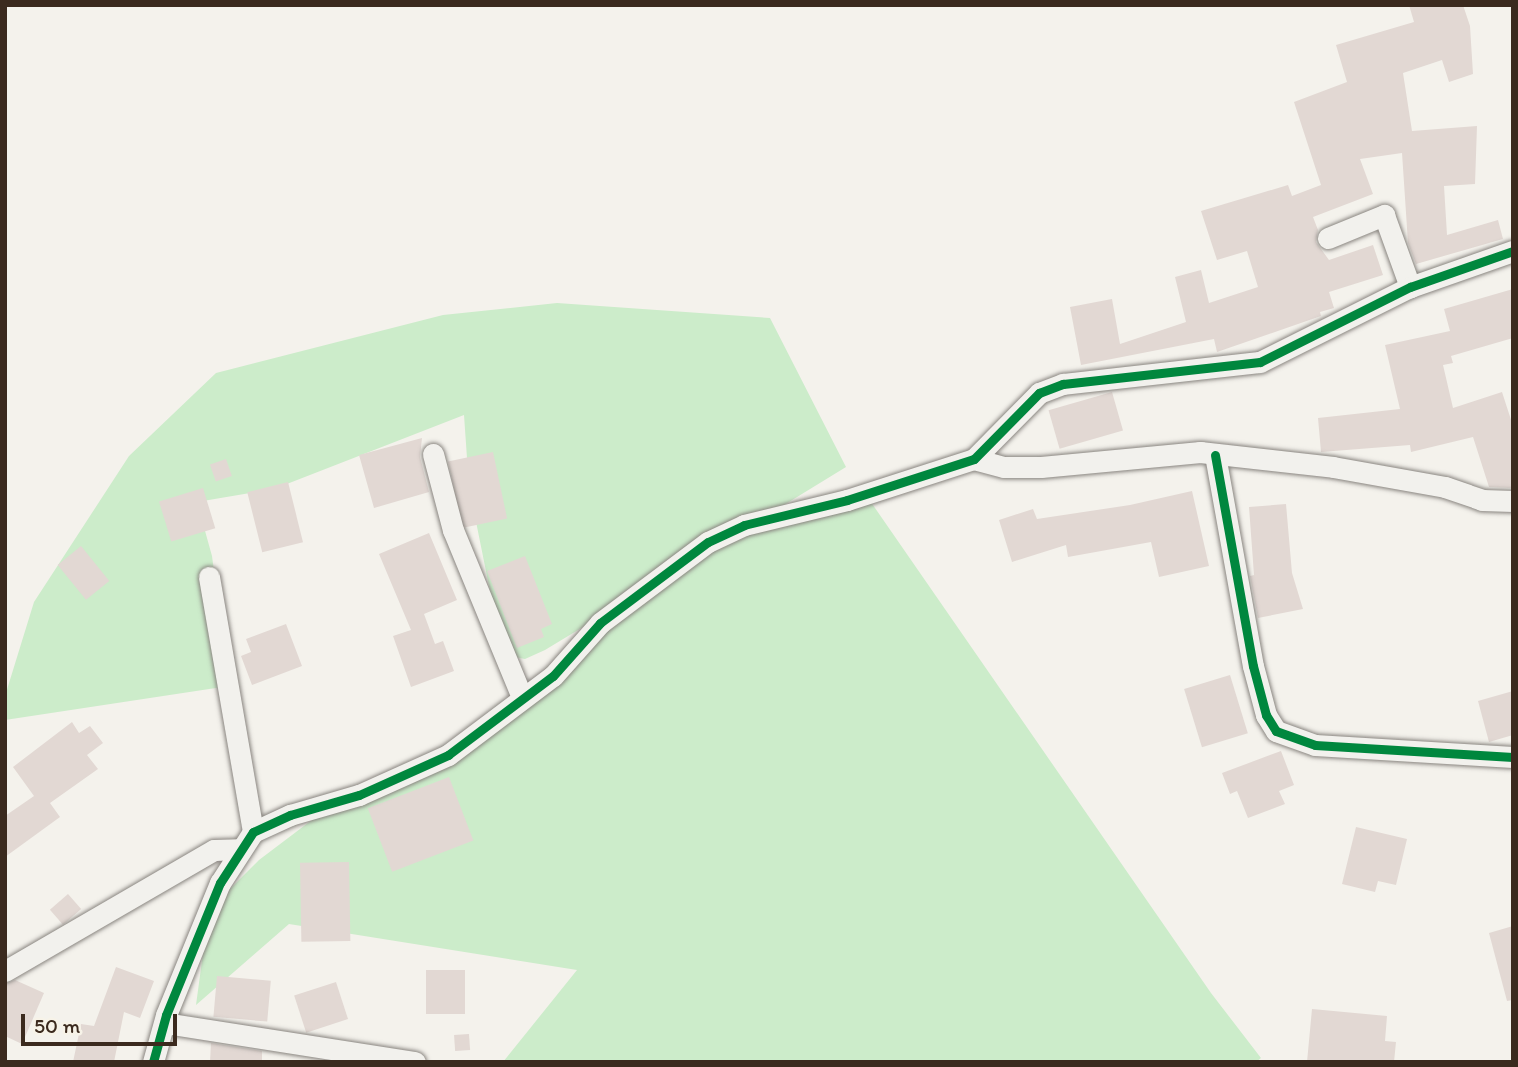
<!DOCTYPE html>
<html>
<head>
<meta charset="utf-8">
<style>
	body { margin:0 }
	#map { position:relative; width:1518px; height:1067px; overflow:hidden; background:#f4f2ec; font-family:Itim,sans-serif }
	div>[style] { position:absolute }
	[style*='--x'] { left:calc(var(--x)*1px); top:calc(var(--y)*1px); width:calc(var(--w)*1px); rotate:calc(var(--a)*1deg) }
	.green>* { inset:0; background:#ccecca }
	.building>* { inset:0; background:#e2d8d3; transform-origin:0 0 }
	.roads { filter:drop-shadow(0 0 2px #898580) drop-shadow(0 0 2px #898580) }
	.minor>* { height:21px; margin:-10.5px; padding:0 10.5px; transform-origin:10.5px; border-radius:10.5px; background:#f2f1ed }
	.cycleway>* { height:9px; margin:-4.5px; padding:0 4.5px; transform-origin:4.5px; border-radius:4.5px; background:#00873e }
	span { translate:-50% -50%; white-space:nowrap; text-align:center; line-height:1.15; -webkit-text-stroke:6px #f7f3e8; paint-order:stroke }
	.frame { position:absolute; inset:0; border:7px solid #3b2a1e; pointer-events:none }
	.scale { position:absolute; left:21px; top:1014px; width:156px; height:32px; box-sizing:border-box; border:4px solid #3b2a1e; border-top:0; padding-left:9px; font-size:21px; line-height:24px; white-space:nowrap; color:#3b2a1e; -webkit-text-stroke:5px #f7f3e8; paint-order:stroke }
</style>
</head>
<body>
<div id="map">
	<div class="green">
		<i style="clip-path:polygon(557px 303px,770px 318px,846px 467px,753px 524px,866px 495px,1211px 993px,1261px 1058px,1256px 1062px,503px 1062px,577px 970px,289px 924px,196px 1005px,204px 946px,225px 894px,259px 860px,333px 804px,448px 755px,649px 587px,545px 650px,525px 659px,510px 656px,490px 591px,469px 487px,464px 415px,274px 489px,197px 502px,212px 556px,229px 686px,5px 720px,5px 696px,34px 602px,129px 456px,216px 373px,443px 315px)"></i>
	</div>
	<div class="building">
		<i style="clip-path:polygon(1409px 5px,1463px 5px,1470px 26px,1473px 74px,1449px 82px,1442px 60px,1403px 73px,1412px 131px,1477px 126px,1475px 184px,1444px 186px,1447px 235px,1498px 220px,1503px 239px,1416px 264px,1408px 243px,1402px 153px,1360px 159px,1373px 194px,1313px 217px,1318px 230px,1316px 242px,1329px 260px,1373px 245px,1383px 275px,1329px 292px,1334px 308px,1320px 312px,1321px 316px,1217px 352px,1214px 339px,1081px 365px,1070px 307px,1112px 299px,1120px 344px,1186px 322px,1175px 277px,1201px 270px,1209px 303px,1258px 287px,1247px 251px,1217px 260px,1201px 211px,1288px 185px,1292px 196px,1321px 185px,1294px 102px,1347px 82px,1336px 45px,1414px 22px)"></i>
		<i style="clip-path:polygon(1513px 289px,1513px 338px,1451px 356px,1453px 363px,1443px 365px,1453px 408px,1502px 392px,1513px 426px,1513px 488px,1489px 487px,1473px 437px,1411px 452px,1410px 445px,1321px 452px,1318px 418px,1400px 409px,1385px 345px,1450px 331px,1444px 309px)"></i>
		<i style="left:1112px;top:392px;width:40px;height:66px;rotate:74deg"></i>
		<i style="clip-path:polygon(422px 438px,420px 457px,429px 492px,374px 508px,359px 455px)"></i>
		<i style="left:493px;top:452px;width:68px;height:46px;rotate:78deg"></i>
		<i style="left:226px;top:459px;width:18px;height:17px;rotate:71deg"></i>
		<i style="left:288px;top:482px;width:62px;height:42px;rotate:76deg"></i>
		<i style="left:203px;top:488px;width:42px;height:46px;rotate:73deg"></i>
		<i style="clip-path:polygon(1192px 491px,1209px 566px,1159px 577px,1151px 542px,1068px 557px,1066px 545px,1012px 562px,999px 520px,1033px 509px,1037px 519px,1130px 505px)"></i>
		<i style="clip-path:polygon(1286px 504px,1292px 573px,1303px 609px,1258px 618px,1250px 576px,1254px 575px,1249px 507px)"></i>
		<i style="clip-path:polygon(429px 533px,457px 600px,424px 614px,435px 644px,443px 641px,454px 671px,411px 687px,393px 636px,411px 630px,379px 554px)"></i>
		<i style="left:81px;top:546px;width:45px;height:30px;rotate:51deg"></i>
		<i style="clip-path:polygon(525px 556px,552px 624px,541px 629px,544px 637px,517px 648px,487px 571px)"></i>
		<i style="clip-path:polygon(286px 624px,302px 666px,252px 685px,241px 656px,251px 652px,246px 639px)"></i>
		<i style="left:1230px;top:675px;width:61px;height:48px;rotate:73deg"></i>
		<i style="clip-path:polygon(1513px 691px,1513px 735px,1489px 742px,1478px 701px)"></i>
		<i style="clip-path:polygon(72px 722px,79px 733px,90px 726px,103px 743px,87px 755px,98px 769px,50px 803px,60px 817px,5px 857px,5px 816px,34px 796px,13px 767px)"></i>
		<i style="clip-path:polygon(1281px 751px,1294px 785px,1279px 791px,1285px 804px,1248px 818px,1237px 791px,1230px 794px,1222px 773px)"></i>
		<i style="left:449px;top:777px;width:68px;height:87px;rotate:69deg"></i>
		<i style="clip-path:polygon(1356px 827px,1407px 839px,1396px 885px,1378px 881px,1375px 892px,1342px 884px)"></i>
		<i style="left:349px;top:862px;width:79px;height:49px;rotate:89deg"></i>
		<i style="left:68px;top:894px;width:20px;height:24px;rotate:49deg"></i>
		<i style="clip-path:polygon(1513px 926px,1513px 1000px,1507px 1001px,1489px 933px)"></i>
		<i style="clip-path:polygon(116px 967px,154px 981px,140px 1018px,124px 1012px,114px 1062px,73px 1062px,81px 1024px,94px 1026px)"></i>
		<i style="left:426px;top:970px;width:39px;height:44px"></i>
		<i style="left:217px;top:976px;width:54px;height:41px;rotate:5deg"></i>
		<i style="clip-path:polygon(15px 980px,44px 993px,22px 1044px,5px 1036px,5px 984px)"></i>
		<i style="left:336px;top:982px;width:39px;height:44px;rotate:72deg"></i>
		<i style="clip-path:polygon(1312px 1009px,1387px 1016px,1385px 1041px,1396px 1042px,1394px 1062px,1307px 1062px)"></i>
		<i style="left:469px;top:1034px;width:16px;height:15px;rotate:86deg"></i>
		<i style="clip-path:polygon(211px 1043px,262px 1051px,262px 1062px,210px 1062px)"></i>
	</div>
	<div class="roads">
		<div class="minor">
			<i style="--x:1328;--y:238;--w:61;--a:-22.3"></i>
			<i style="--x:1384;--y:215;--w:77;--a:70.1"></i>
			<i style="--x:433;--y:454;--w:79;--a:75.3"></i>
			<i style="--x:453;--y:530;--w:181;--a:67.6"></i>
			<i style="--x:1215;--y:455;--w:214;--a:79.8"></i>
			<i style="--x:1253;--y:666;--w:51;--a:75.1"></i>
			<i style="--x:1266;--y:715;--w:19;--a:58"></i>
			<i style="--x:1276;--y:731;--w:41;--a:19.7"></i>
			<i style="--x:1315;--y:745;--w:198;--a:3.5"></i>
			<i style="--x:974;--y:459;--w:31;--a:15"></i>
			<i style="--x:1004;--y:467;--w:37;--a:0"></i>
			<i style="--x:1041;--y:467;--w:160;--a:-5.4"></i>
			<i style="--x:1200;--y:452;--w:134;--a:6.4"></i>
			<i style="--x:1333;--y:467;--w:114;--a:10.1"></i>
			<i style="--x:1445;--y:487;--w:39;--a:19"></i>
			<i style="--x:1482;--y:500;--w:31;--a:2"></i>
			<i style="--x:209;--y:577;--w:259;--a:80.2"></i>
			<i style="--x:5;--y:971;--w:241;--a:-30.1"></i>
			<i style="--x:214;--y:850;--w:25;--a:-2"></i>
			<i style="--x:165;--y:1023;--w:253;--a:8.9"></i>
			<i style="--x:153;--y:1062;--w:49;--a:-74.5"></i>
			<i style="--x:166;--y:1015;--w:143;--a:-67.8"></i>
			<i style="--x:220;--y:883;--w:61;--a:-57.1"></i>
			<i style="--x:253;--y:832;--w:41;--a:-24.7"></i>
			<i style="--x:290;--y:815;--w:72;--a:-16.2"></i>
			<i style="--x:359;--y:795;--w:98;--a:-24.2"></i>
			<i style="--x:448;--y:755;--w:131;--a:-37"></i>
			<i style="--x:553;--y:676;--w:71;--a:-48.4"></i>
			<i style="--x:600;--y:623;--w:135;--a:-36.9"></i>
			<i style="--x:708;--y:542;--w:40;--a:-25"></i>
			<i style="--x:744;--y:525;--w:106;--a:-13.6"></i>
			<i style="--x:847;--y:500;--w:133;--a:-17.9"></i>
			<i style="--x:974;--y:459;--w:93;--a:-45.4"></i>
			<i style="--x:1039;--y:393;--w:26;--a:-21"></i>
			<i style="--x:1063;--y:384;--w:198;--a:-6.4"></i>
			<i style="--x:1260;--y:362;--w:168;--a:-26.6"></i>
			<i style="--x:1410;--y:287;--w:109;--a:-19.3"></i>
		</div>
	</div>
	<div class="cycleway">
		<i style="--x:1215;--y:455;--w:214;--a:79.8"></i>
		<i style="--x:1253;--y:666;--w:51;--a:75.1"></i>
		<i style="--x:1266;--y:715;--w:19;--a:58"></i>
		<i style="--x:1276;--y:731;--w:41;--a:19.7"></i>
		<i style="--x:1315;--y:745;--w:198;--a:3.5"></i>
		<i style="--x:153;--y:1062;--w:49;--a:-74.5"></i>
		<i style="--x:166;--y:1015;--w:143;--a:-67.8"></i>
		<i style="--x:220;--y:883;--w:61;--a:-57.1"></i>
		<i style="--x:253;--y:832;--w:41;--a:-24.7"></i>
		<i style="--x:290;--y:815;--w:72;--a:-16.2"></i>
		<i style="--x:359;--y:795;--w:98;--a:-24.2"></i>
		<i style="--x:448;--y:755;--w:131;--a:-37"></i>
		<i style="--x:553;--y:676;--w:71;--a:-48.4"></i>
		<i style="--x:600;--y:623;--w:135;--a:-36.9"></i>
		<i style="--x:708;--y:542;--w:40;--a:-25"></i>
		<i style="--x:744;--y:525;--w:106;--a:-13.6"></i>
		<i style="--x:847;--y:500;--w:133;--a:-17.9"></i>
		<i style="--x:974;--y:459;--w:93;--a:-45.4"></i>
		<i style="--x:1039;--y:393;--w:26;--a:-21"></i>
		<i style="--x:1063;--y:384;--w:198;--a:-6.4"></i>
		<i style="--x:1260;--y:362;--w:168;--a:-26.6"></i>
		<i style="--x:1410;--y:287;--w:109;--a:-19.3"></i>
	</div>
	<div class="frame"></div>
	<div class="scale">50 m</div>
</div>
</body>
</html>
